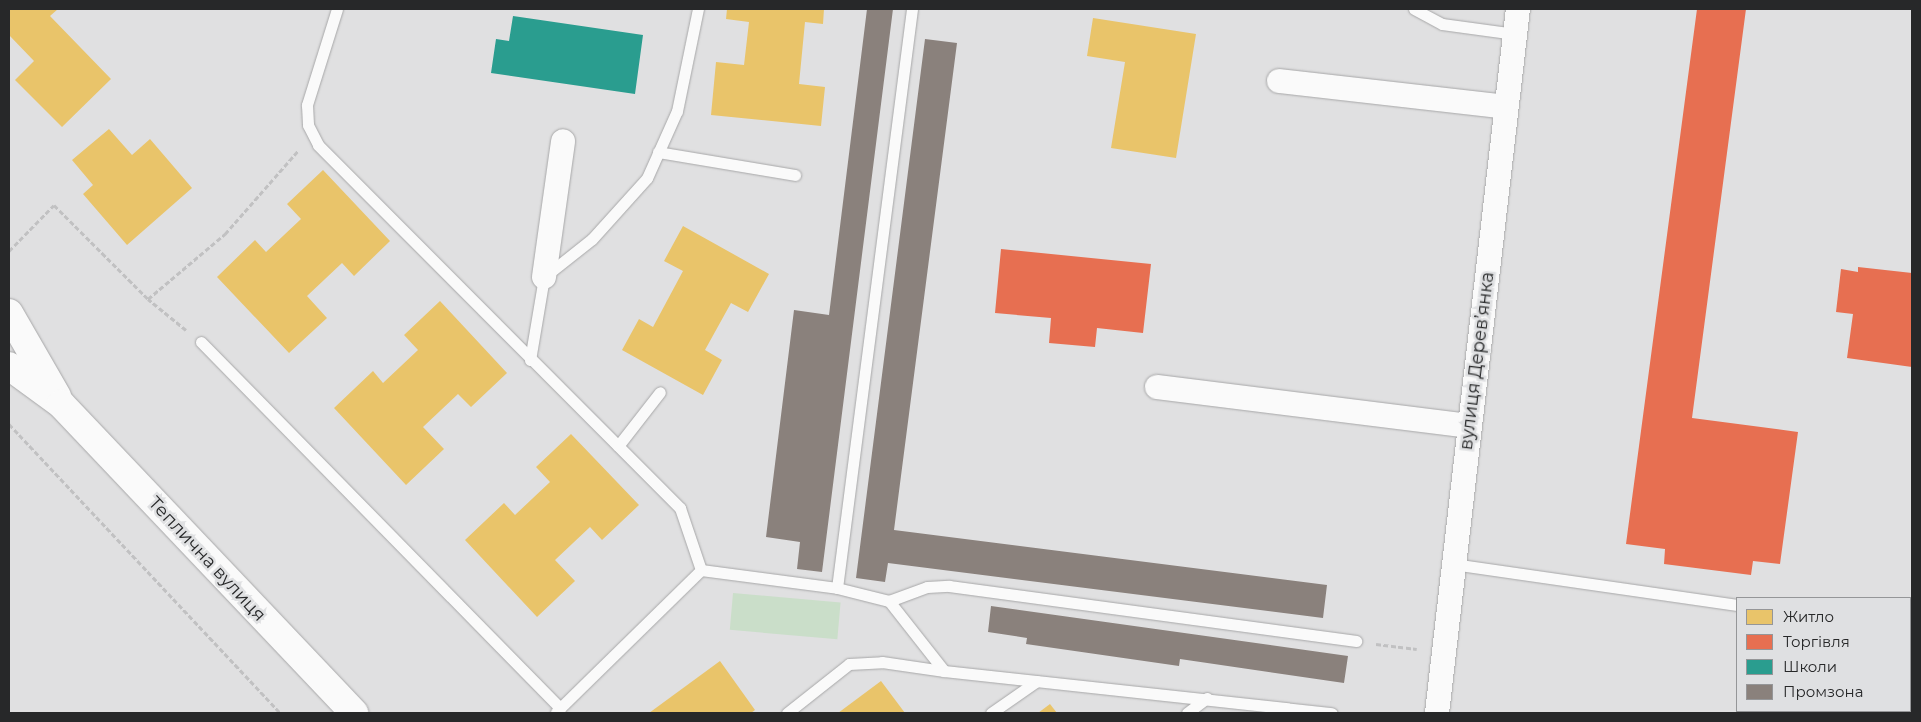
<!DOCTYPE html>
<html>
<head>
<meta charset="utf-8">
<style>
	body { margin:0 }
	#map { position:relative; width:1921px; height:722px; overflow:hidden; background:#e0e0e1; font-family:Montserrat,sans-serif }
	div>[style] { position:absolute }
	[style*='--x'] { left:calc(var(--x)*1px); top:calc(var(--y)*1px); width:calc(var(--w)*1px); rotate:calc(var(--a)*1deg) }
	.green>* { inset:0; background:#cadec9; transform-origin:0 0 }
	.homes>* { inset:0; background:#e9c46a }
	.shops>* { inset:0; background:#e76f51 }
	.schools>* { inset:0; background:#2a9d8f }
	.industry>* { inset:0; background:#8a817c }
	.path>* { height:3px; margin-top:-1.5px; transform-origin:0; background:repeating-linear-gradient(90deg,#c1c1c2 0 5px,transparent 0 7.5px) }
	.roads { filter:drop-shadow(0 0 1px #a7a7a8) drop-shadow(0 0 1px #a7a7a8) }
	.lane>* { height:11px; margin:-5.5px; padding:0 5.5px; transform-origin:5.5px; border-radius:5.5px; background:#fafafa }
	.street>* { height:24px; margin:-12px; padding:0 12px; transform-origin:12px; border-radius:12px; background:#fafafa }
	.secondary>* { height:28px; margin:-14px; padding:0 14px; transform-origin:14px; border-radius:14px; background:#fafafa }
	span { translate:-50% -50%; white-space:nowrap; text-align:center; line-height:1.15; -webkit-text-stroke:5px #dfe0e2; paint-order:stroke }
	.street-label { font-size:18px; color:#272829 }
	.frame { position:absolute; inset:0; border:10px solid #272829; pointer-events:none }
	.legend { position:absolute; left:1736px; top:597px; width:175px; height:115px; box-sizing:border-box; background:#dfe0e2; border:1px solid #959698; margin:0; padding:6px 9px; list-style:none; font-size:15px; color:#272829 }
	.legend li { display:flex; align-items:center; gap:10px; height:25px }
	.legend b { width:25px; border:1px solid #959698 }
</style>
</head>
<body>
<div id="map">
	<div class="green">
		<i style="left:733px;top:593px;width:108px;height:37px;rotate:5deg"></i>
	</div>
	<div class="homes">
		<i style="clip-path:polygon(9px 9px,58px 9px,50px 16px,111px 79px,62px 127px,15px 80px,34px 61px,9px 35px)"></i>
		<i style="clip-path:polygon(727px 9px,824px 9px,823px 24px,805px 22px,799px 84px,825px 87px,821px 126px,711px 115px,716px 62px,744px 65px,749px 22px,726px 19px)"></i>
		<i style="clip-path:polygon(1093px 18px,1196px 34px,1176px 158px,1111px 148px,1125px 62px,1087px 56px)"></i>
		<i style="clip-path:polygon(109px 129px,132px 155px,150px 139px,192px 188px,127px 245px,83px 194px,93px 185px,72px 160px)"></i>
		<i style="clip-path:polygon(323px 170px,390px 241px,354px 276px,342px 263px,307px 296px,327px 318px,289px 353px,217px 277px,255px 240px,266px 252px,301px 219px,287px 204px)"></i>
		<i style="clip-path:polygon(683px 226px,769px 274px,748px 312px,731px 303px,705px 350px,722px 360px,703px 395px,622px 350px,639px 319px,653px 327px,683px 271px,664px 261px)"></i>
		<i style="clip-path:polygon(440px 301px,507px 373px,471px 407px,458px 394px,423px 427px,444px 449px,406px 485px,334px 408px,373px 371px,383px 383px,418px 350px,404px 335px)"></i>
		<i style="clip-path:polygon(571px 434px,639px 505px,602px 540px,590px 527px,555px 560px,575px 581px,537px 617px,465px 540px,504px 503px,515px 515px,550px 482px,536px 467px)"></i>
		<i style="clip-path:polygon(720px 661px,755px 710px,751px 713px,649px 713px)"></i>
		<i style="clip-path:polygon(881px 681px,905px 713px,838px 713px)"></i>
		<i style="clip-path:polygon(1050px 704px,1057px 713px,1038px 713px)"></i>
	</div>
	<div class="shops">
		<i style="clip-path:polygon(1697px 9px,1746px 9px,1692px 418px,1798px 432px,1780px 564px,1753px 561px,1751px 575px,1664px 564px,1665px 549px,1626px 544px)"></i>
		<i style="clip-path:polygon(1001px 249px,1151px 264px,1143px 333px,1097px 328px,1095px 347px,1049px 343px,1051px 318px,995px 313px)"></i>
		<i style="clip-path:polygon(1858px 267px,1912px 273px,1912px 367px,1847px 358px,1853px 314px,1836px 312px,1841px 269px,1858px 272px)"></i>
	</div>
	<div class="schools">
		<i style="clip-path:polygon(513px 16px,643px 35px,635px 94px,491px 73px,496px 39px,509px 41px)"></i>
	</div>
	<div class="industry">
		<i style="clip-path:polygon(867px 9px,893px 9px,822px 572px,797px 569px,800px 542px,766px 537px,794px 310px,829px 315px)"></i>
		<i style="clip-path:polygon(925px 39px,957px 43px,894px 530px,1327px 585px,1323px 618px,888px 563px,885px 582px,856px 578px)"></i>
		<i style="clip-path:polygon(991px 606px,1348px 656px,1344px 683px,1180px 659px,1179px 666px,1026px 644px,1027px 638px,988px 632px)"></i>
	</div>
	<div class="path">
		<i style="--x:9;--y:251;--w:64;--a:-45.6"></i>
		<i style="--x:54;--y:205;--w:133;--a:45"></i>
		<i style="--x:186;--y:330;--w:49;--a:-140.8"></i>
		<i style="--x:148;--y:299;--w:101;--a:-40.2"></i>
		<i style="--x:225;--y:234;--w:111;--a:-48.7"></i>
		<i style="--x:9;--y:424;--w:396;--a:46.8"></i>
		<i style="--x:1376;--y:644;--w:41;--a:7"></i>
	</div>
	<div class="roads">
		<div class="lane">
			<i style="--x:337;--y:9;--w:101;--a:107.4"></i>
			<i style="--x:307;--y:105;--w:20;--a:87"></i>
			<i style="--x:308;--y:125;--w:22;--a:63"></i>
			<i style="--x:318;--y:145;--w:513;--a:45.08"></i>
			<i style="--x:680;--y:508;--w:65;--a:71.3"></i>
			<i style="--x:701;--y:570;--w:137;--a:7.5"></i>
			<i style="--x:837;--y:588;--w:54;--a:14"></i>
			<i style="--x:889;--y:601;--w:89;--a:51.8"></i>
			<i style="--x:944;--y:671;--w:390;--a:6.2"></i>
			<i style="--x:1414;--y:9;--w:32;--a:28"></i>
			<i style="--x:1442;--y:24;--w:74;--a:7.8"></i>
			<i style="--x:658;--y:152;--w:139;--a:9.5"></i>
			<i style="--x:201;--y:342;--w:513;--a:45.55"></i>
			<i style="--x:530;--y:360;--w:84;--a:-80.4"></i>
			<i style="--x:544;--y:277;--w:61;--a:-38.4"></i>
			<i style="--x:592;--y:239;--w:82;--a:-48"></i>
			<i style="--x:647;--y:178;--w:73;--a:-65.9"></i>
			<i style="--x:677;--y:111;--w:104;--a:-78.4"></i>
			<i style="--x:618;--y:446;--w:68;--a:-52.1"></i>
			<i style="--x:1453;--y:564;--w:287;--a:8.2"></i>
			<i style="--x:837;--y:588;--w:584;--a:-82.62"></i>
			<i style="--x:889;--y:601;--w:40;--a:-20.2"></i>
			<i style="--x:927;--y:587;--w:22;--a:-3"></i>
			<i style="--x:949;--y:586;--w:411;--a:7.7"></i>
			<i style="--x:1910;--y:630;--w:2;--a:0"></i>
			<i style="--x:556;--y:712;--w:203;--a:-44.4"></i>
			<i style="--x:787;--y:713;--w:79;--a:-38.3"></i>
			<i style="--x:849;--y:664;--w:33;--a:-3"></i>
			<i style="--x:882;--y:662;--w:63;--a:8.3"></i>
			<i style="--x:991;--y:713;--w:56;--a:-34.8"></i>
			<i style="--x:1187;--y:713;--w:25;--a:-37"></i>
		</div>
		<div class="street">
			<i style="--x:1279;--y:81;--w:228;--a:6.5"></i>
			<i style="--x:544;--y:277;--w:137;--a:-82"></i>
			<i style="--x:1157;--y:387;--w:314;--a:7.1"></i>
			<i style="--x:1437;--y:713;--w:709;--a:-83.44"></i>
		</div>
		<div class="secondary">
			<i style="--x:9;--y:313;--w:96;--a:60"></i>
			<i style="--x:9;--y:366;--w:64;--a:36.2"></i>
			<i style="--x:61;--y:404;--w:426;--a:46.5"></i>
		</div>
	</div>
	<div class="street-label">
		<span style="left:1477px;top:361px;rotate:-83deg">вулиця Деревʼянка</span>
		<span style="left:207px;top:559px;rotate:47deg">Теплична вулиця</span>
	</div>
	<div class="frame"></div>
	<ul class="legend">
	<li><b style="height:14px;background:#e9c46a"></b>Житло</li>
	<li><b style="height:14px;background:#e76f51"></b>Торгівля</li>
	<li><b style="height:14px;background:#2a9d8f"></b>Школи</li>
	<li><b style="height:14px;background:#8a817c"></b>Промзона</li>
	</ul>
</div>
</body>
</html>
